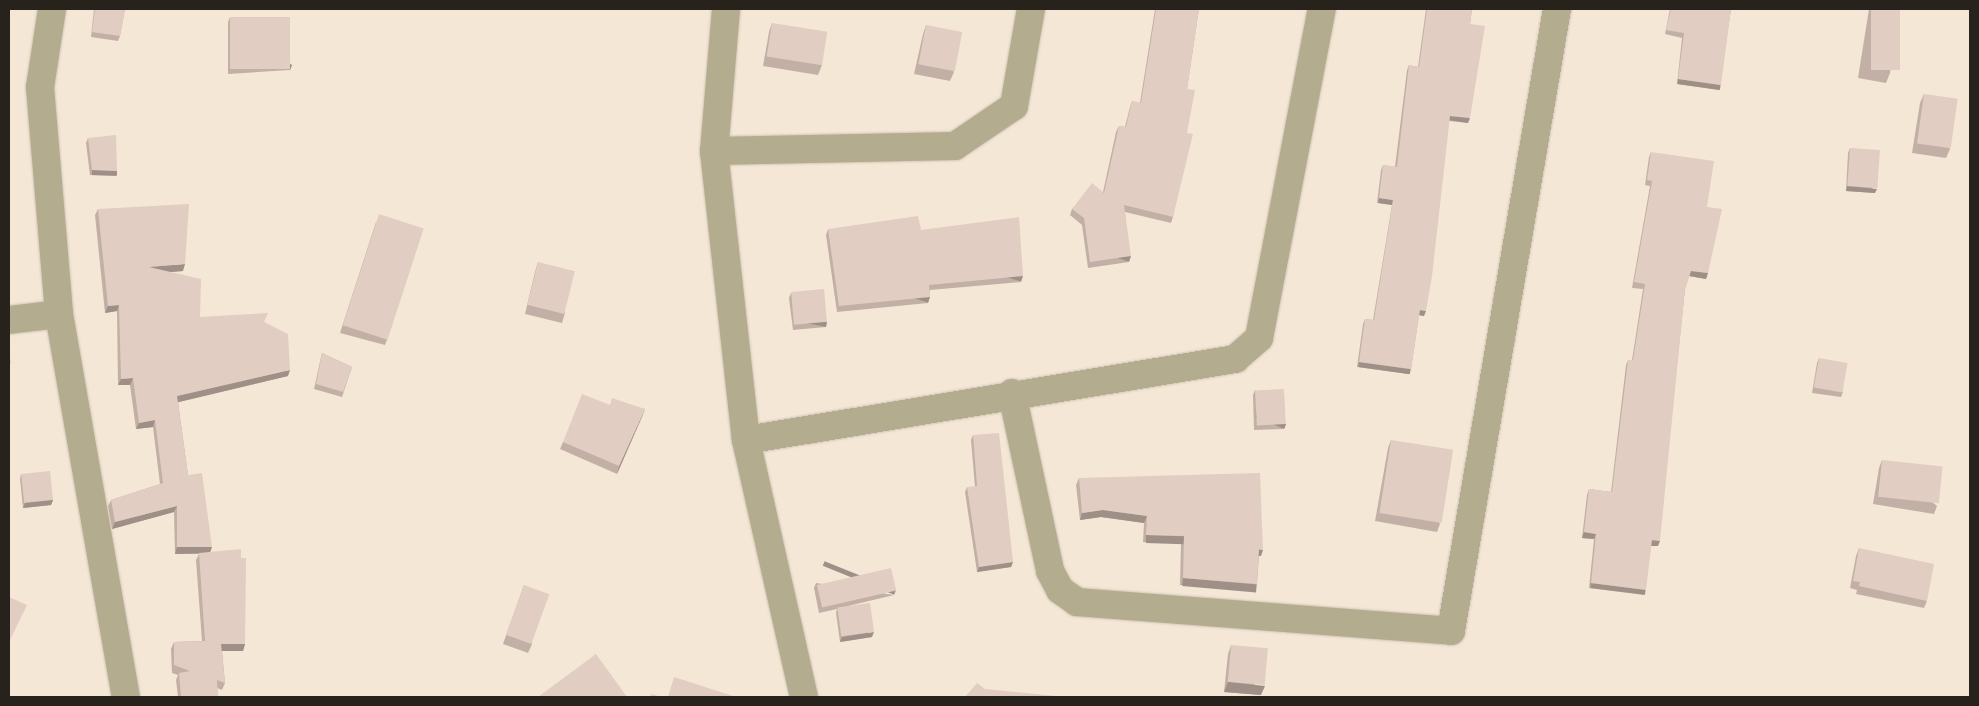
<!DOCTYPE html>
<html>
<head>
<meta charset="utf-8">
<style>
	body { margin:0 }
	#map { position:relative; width:1979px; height:706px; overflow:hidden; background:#f5e7d5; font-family:Inter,sans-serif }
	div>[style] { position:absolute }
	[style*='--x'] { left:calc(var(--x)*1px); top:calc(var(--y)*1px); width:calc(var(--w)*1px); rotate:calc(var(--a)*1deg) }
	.roads { filter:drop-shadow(0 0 1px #d0c4b4) drop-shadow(0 0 1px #d0c4b4) }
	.minor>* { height:28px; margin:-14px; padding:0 14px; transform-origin:14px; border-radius:14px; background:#b3ac8e }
	.wall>* { inset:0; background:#c2b0a6 }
	.shaded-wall>* { inset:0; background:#9e9087; transform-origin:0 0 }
	.building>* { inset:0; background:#e1cdc1; transform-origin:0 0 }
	span { translate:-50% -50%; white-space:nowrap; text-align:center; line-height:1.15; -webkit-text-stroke:4px #f5e7d5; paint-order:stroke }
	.frame { position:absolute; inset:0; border:10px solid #27221b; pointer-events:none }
</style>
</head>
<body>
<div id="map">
	<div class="roads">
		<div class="minor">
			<i style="--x:52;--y:9;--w:79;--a:98.7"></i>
			<i style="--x:40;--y:87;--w:228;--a:85.2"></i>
			<i style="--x:59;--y:314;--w:389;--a:80.1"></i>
			<i style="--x:726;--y:9;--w:143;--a:94.8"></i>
			<i style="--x:714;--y:151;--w:291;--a:83.7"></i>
			<i style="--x:746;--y:440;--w:263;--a:77.3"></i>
			<i style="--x:714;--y:151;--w:241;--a:-1.2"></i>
			<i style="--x:955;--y:146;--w:71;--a:-34.1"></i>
			<i style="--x:1014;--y:106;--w:98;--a:-80.1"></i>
			<i style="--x:9;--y:320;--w:50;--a:-6.8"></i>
			<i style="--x:1012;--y:393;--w:182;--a:77.9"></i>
			<i style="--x:1050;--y:571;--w:21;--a:62"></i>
			<i style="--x:1060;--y:590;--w:21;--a:35"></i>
			<i style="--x:1077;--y:602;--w:375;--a:4.4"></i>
			<i style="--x:1451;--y:631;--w:631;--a:-80.33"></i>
			<i style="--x:746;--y:440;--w:496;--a:-9.4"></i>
			<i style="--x:1235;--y:359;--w:32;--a:-41"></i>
			<i style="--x:1259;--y:338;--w:335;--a:-79.2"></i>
		</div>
	</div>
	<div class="wall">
		<i style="clip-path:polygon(94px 9px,125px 9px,120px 36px,118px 41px,91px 37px)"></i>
		<i style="clip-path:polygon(1155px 9px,1199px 9px,1187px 89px,1173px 217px,1171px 223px,1125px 212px,1129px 262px,1088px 268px,1082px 225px,1070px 215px,1072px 209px,1103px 192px,1116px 132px,1119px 126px,1125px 127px,1130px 107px,1132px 101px,1140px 103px)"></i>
		<i style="clip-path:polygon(1426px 9px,1472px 9px,1470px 24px,1468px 123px,1449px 121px,1424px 316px,1419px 315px,1411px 369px,1409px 374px,1357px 367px,1363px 324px,1365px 319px,1373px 320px,1392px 205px,1377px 203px,1381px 170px,1383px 165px,1395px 167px,1407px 70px,1409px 65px,1418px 67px)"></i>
		<i style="clip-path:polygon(1670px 9px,1731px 9px,1719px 90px,1677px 84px,1682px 38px,1665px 34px)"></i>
		<i style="clip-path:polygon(1869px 9px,1900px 9px,1890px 73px,1886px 83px,1858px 78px)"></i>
		<i style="clip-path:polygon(230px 17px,292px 65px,290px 70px,228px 74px,228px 22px)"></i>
		<i style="clip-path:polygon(772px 23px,822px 65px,818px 75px,763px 66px,769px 32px)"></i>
		<i style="clip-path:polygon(926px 25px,954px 72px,950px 81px,914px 74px,923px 34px)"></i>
		<i style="clip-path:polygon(1924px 94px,1950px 149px,1946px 158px,1912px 153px,1920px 103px)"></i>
		<i style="clip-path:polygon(88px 138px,117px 171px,116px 176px,90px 175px,86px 143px)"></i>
		<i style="clip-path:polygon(1850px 148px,1875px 193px,1846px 191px,1848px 153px)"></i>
		<i style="clip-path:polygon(1651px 152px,1707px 207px,1708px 273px,1706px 279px,1689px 276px,1685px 289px,1658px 546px,1651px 546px,1644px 595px,1589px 588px,1594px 539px,1582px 538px,1587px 495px,1589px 489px,1611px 492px,1626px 365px,1628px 360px,1632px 360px,1643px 289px,1632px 288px,1650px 186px,1645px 185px,1649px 157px)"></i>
		<i style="clip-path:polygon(98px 209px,183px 271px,170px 272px,200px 317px,264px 322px,288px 376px,178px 402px,188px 475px,210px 552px,245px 644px,243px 651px,222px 651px,225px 683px,222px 690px,217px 688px,218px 697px,178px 697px,176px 680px,178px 675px,172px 673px,171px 649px,174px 642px,202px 641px,196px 560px,199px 554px,175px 554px,174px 512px,112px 529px,108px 506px,111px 500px,160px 484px,153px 427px,136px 429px,130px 385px,118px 385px,117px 311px,105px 313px,95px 215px)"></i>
		<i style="clip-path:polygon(376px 222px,388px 337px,385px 345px,340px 333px)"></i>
		<i style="clip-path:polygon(828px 229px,921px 230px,1021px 282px,930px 290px,928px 303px,837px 312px,826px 235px)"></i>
		<i style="clip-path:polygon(538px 262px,565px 313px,562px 323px,525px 314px,535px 272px)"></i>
		<i style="clip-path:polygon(791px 293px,826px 327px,793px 330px,789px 298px)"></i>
		<i style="clip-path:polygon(322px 353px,352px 367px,342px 397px,314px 389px,321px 357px)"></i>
		<i style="clip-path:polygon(1819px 358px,1843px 392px,1841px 397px,1812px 393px,1817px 363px)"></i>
		<i style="clip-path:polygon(1255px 390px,1286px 424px,1284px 429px,1254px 430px,1253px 395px)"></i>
		<i style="clip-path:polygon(610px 405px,645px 409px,617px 474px,560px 449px,563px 442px)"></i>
		<i style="clip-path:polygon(973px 435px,1013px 562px,1011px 567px,977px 572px,965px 492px,967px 487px,975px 487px,971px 440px)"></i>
		<i style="clip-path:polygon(1391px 440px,1440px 524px,1437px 532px,1375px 521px,1388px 448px)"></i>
		<i style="clip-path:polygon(1882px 460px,1937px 506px,1934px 514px,1873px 504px,1879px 468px)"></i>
		<i style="clip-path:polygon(21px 474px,53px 500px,51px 505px,23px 508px,20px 479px)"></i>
		<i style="clip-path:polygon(1079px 478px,1261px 556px,1259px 556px,1257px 584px,1254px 591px,1180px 585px,1181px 543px,1143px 542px,1144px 523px,1101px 517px,1080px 520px,1076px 485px)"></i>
		<i style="clip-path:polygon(1859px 548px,1927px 601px,1924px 608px,1856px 594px,1857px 590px,1850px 588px,1856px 556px)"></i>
		<i style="clip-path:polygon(816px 583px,894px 595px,848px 606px,872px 637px,840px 642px,836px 613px,837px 609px,819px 613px,814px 588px)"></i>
		<i style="clip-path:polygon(524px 585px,532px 644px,528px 653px,503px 644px)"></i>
		<i style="clip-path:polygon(1231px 645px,1261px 695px,1224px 692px,1228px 654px)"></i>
	</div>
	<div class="shaded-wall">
		<i style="left:292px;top:65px;width:5px;height:62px;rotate:112deg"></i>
		<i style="left:1678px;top:79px;width:43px;height:5px;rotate:8deg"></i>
		<i style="clip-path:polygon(1450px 116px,1470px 118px,1468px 123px,1448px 120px)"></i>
		<i style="left:92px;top:170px;width:25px;height:5px;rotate:2deg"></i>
		<i style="clip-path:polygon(1847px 186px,1877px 189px,1875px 193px,1846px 191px)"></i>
		<i style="left:1379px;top:198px;width:14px;height:5px;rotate:8deg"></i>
		<i style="left:1131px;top:256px;width:6px;height:41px;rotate:108deg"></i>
		<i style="clip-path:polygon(185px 264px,183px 271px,146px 274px,149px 267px)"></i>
		<i style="clip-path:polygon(1691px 271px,1708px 273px,1706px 279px,1689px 276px)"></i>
		<i style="left:1023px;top:276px;width:6px;height:94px;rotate:108deg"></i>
		<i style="left:930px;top:297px;width:6px;height:91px;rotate:108deg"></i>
		<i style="clip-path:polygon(119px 305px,117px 311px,105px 313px,108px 306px)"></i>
		<i style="clip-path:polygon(1420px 310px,1426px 311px,1424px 316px,1418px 315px)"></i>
		<i style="left:827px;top:322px;width:5px;height:33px;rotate:101deg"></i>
		<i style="left:1359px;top:362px;width:52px;height:5px;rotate:8deg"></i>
		<i style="clip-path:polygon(290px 370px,288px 376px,175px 403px,177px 396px)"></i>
		<i style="clip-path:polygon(133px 378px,130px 385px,118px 385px,121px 379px)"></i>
		<i style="clip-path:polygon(645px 409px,642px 417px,617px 474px,619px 466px)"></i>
		<i style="clip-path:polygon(155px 420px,153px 427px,136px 429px,139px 423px)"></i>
		<i style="left:1286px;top:424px;width:5px;height:31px;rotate:112deg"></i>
		<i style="clip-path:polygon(53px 500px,51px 505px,23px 508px,25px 503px)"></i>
		<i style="clip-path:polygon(177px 506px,174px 512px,112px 529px,115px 522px)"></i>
		<i style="clip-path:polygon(1103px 510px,1147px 516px,1144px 523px,1101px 517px,1080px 520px,1082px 513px)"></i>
		<i style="clip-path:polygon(1584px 532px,1596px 534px,1594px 539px,1582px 538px)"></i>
		<i style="left:1146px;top:535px;width:38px;height:8px;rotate:2deg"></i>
		<i style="clip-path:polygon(1652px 540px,1660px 541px,1658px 546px,1650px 546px)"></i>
		<i style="clip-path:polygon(177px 547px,212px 547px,210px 553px,175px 554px)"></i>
		<i style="clip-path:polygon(1259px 549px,1263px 550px,1261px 556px,1257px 556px)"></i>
		<i style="clip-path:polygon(1013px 562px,1011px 567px,977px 572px,979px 567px)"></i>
		<i style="left:1183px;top:578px;width:74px;height:8px;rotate:5deg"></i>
		<i style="left:1591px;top:583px;width:55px;height:5px;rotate:7deg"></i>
		<i style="left:896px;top:590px;width:5px;height:77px;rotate:112deg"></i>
		<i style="clip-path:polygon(874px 632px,872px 637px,840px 642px,842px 637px)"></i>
		<i style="clip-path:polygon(221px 644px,245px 644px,243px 651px,219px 651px)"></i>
		<i style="clip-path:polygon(1228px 682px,1265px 686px,1261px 695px,1224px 692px)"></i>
	</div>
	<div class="building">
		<i style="clip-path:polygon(95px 9px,125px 9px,120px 36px,92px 32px)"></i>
		<i style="clip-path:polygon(1156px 9px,1199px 9px,1187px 89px,1195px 90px,1187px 133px,1193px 134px,1173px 217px,1124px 205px,1131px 256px,1090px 262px,1084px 218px,1072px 209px,1092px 183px,1104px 193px,1119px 126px,1126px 127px,1132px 101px,1141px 103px)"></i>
		<i style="clip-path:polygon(1427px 9px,1472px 9px,1470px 24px,1485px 26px,1470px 118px,1450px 116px,1432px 276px,1426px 311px,1420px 310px,1411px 369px,1359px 362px,1365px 319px,1374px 320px,1393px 200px,1379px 198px,1383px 165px,1397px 167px,1409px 65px,1419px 67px)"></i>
		<i style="clip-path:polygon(1671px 9px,1731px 9px,1721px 85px,1678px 79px,1684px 33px,1666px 30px)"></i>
		<i style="left:1871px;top:9px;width:29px;height:61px"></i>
		<i style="left:230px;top:17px;width:60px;height:52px"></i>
		<i style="left:772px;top:23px;width:56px;height:34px;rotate:9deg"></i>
		<i style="left:926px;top:25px;width:37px;height:40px;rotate:11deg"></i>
		<i style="left:1924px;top:94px;width:34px;height:50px;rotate:8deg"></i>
		<i style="clip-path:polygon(116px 135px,117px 171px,92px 170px,88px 138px)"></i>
		<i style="left:1850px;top:148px;width:30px;height:38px;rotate:4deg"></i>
		<i style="clip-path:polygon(1651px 152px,1714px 161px,1707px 207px,1722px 209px,1708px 273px,1691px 271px,1685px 289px,1660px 541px,1652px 540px,1646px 590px,1591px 583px,1596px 534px,1584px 532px,1589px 489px,1612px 492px,1628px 360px,1633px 360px,1645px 284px,1634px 282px,1652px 181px,1647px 180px)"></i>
		<i style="clip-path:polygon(189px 204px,185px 264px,149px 267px,201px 279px,200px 317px,268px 313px,264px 322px,288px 334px,290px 370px,177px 396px,188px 475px,202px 473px,212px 547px,177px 547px,177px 506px,115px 522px,111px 500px,163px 483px,155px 420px,139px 423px,133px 378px,121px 379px,119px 305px,108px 306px,98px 209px)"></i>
		<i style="left:379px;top:214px;width:47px;height:117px;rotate:18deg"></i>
		<i style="clip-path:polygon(918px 216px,921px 230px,1019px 217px,1023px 276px,929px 285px,930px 297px,839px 306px,828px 229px)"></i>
		<i style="left:538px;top:262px;width:38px;height:44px;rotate:14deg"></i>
		<i style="left:824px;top:289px;width:33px;height:33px;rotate:85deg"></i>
		<i style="clip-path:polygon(9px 349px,11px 364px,9px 364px)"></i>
		<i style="clip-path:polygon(322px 353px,352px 367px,343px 392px,316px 384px)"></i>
		<i style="left:1819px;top:358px;width:29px;height:30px;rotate:10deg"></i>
		<i style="left:1284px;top:389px;width:35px;height:29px;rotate:87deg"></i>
		<i style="clip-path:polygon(582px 394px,610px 405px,612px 398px,645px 409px,619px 466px,563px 442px)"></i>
		<i style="clip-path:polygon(999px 433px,1013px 562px,979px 567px,967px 487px,977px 486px,973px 435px)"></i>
		<i style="left:1391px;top:440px;width:63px;height:74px;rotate:9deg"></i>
		<i style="left:1882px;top:460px;width:61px;height:37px;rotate:6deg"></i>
		<i style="left:50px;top:471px;width:29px;height:29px;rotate:84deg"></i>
		<i style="clip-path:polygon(1260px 473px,1263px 550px,1259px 549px,1257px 584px,1183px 578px,1184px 536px,1146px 535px,1147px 516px,1103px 510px,1082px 513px,1079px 478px)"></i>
		<i style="clip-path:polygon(1859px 548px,1934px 564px,1927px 601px,1859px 586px,1860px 582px,1853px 581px)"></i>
		<i style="clip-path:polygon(241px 549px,241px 558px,246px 558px,245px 644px,221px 644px,225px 683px,217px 680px,218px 697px,181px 697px,179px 673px,190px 671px,174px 665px,174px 642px,205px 641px,199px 553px)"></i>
		<i style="left:891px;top:568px;width:23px;height:76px;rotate:77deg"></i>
		<i style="left:524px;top:585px;width:27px;height:53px;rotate:20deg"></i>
		<i style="clip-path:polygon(9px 597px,27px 605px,9px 642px)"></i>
		<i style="left:870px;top:603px;width:29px;height:33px;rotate:82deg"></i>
		<i style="left:1231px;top:645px;width:37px;height:37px;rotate:5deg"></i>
		<i style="clip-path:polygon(596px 654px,627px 697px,538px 697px)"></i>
		<i style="clip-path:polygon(674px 677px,736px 697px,668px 697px)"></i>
		<i style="clip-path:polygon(977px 683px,985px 689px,1056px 696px,1056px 697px,965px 697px)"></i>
		<i style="clip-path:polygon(651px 694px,662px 697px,650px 697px)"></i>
	</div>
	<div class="frame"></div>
</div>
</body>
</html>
